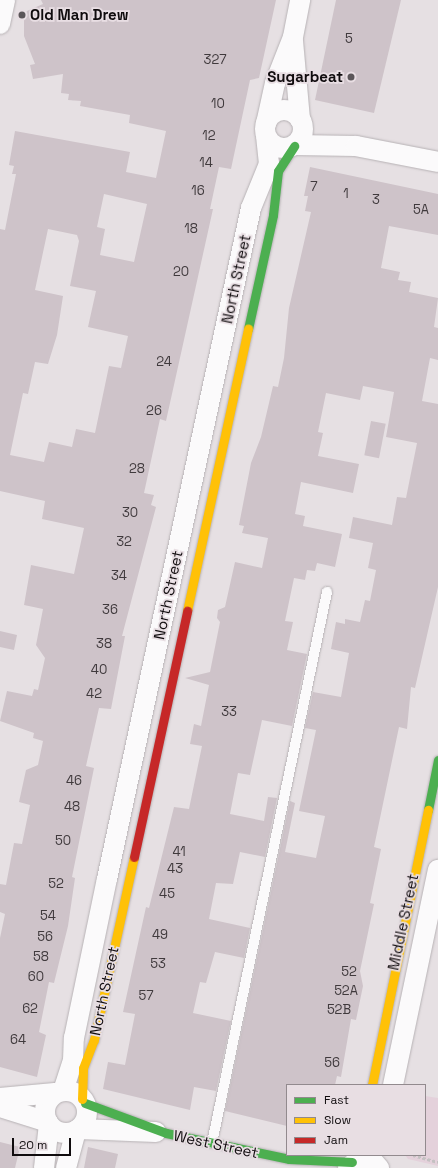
<!DOCTYPE html>
<html>
<head>
<meta charset="utf-8">
<style>
	body { margin:0 }
	#map { position:relative; width:438px; height:1168px; overflow:hidden; background:#e6e0e3; font-family:"Space Grotesk",sans-serif }
	div>[style] { position:absolute }
	[style*='--x'] { left:calc(var(--x)*1px); top:calc(var(--y)*1px); width:calc(var(--w)*1px); rotate:calc(var(--a)*1deg) }
	.green>* { inset:0; background:#e4d1db }
	.building>* { inset:0; background:#cec3c9; transform-origin:0 0 }
	.path>* { height:2.5px; margin-top:-1.25px; transform-origin:0; background:repeating-linear-gradient(90deg,#c4c1c2 0 3px,transparent 0 5px) }
	.roads { filter:drop-shadow(0 0 1px #b7b2b5) drop-shadow(0 0 1px #b7b2b5) }
	.lane>* { height:10px; margin:-5px; padding:0 5px; transform-origin:5px; border-radius:5px; background:#fbfafb }
	.street>* { height:20px; margin:-10px; padding:0 10px; transform-origin:10px; border-radius:10px; background:#fbfafb }
	.street>.ring { margin:-10px; padding:0; box-sizing:content-box; background:none; border:20px solid #fbfafb; border-radius:50% }
	.fast>* { height:9px; margin:-4.5px; padding:0 4.5px; transform-origin:4.5px; border-radius:4.5px; background:#4caf50 }
	.slow>* { height:9px; margin:-4.5px; padding:0 4.5px; transform-origin:4.5px; border-radius:4.5px; background:#ffc107 }
	.jam>* { height:9px; margin:-4.5px; padding:0 4.5px; transform-origin:4.5px; border-radius:4.5px; background:#c62828 }
	.dots>* { width:11px; height:11px; translate:-50% -50%; box-sizing:border-box; border:2px solid #e8dee3; border-radius:50% }
	span { translate:-50% -50%; white-space:nowrap; text-align:center; line-height:1.15; -webkit-text-stroke:3.5px #e8dee3; paint-order:stroke }
	.number-label { font-size:13px; color:#403a3d }
	.number-label span { -webkit-text-stroke-width:0 }
	.poi-label { font-size:15px; color:#100c0e; font-weight:700 }
	.left { translate:0 -50%; text-align:left }
	.right { translate:-100% -50%; text-align:right }
	.street-label { font-size:15px; color:#100c0e }
	.legend { position:absolute; left:286px; top:1084px; width:140px; height:72px; box-sizing:border-box; background:#e8dee3; border:1px solid #928a8e; margin:0; padding:5px 7px; list-style:none; font-size:12px; color:#100c0e }
	.legend li { display:flex; align-items:center; gap:8px; height:20px }
	.legend b { width:20px; border:1px solid #928a8e }
	.scale { position:absolute; left:12px; top:1138px; width:59px; height:18px; box-sizing:border-box; border:2px solid #100c0e; border-top:0; padding-left:5px; font-size:12px; line-height:14px; white-space:nowrap; color:#100c0e; -webkit-text-stroke:3px #e8dee3; paint-order:stroke }
</style>
</head>
<body>
<div id="map">
	<div class="green">
		<i style="clip-path:polygon(425px 1096px,438px 1098px,438px 1166px,408px 1159px,405px 1155px,425px 1155px)"></i>
	</div>
	<div class="building">
		<i style="clip-path:polygon(evenodd,41px 0,276px 0,259px 78px,250px 80px,231px 169px,219px 167px,210px 209px,213px 209px,166px 421px,160px 419px,144px 493px,154px 495px,151px 505px,156px 507px,122px 636px,125px 636px,111px 709px,99px 708px,86px 766px,94px 768px,72px 877px,75px 878px,68px 926px,54px 983px,49px 982px,39px 1032px,46px 1035px,37px 1077px,0 1067px,0 938px,5px 914px,0 912px,0 884px,6px 885px,14px 843px,22px 844px,30px 805px,19px 802px,26px 770px,38px 765px,43px 741px,33px 738px,34px 733px,0 721px,7px 691px,32px 696px,34px 689px,38px 690px,45px 658px,36px 645px,43px 609px,24px 605px,31px 565px,74px 574px,84px 528px,42px 519px,45px 501px,0 491px,0 229px,5px 230px,16px 174px,12px 174px,14px 166px,9px 165px,15px 131px,130px 152px,126px 172px,156px 178px,166px 131px,129px 123px,130px 115px,80px 106px,81px 101px,68px 100px,69px 94px,61px 93px,63px 74px,33px 79px,30px 65px,35px 64px,24px 36px,24px 16px,27px 11px,43px 4px,41px 0,104px 194px,147px 204px,134px 262px,100px 255px,105px 229px,97px 227px,104px 194px,41px 0,48px 229px,77px 235px,79px 241px,70px 286px,96px 291px,88px 327px,128px 336px,121px 368px,109px 366px,95px 433px,76px 429px,72px 447px,49px 442px,44px 462px,10px 455px,23px 393px,28px 394px,35px 362px,48px 364px,57px 335px,63px 296px,35px 290px,48px 229px)"></i>
		<i style="clip-path:polygon(336px 0,401px 0,374px 113px,315px 100px)"></i>
		<i style="clip-path:polygon(310px 167px,438px 194px,438px 235px,389px 226px,381px 268px,400px 272px,398px 280px,411px 282px,409px 292px,438px 298px,434px 327px,438px 328px,438px 360px,430px 358px,422px 401px,438px 404px,438px 587px,415px 688px,411px 687px,407px 729px,399px 727px,374px 847px,381px 849px,370px 903px,374px 904px,360px 971px,363px 986px,356px 1020px,351px 1019px,341px 1077px,337px 1076px,335px 1085px,287px 1085px,287px 1126px,225px 1111px,290px 801px,295px 803px,285px 852px,316px 858px,325px 816px,299px 811px,316px 730px,305px 728px,313px 692px,341px 697px,349px 653px,331px 649px,336px 622px,345px 624px,345px 619px,360px 622px,365px 600px,370px 601px,376px 570px,368px 568px,373px 543px,349px 538px,353px 517px,392px 525px,397px 497px,406px 498px,417px 443px,386px 437px,394px 392px,363px 386px,360px 400px,326px 393px,318px 432px,323px 433px,318px 456px,359px 464px,353px 493px,301px 482px,295px 514px,305px 516px,303px 526px,342px 534px,335px 567px,317px 563px,315px 571px,307px 570px,305px 580px,294px 578px,285px 621px,293px 622px,287px 650px,307px 654px,292px 726px,262px 720px,250px 775px,238px 773px,230px 814px,264px 821px,268px 797px,277px 798px,265px 857px,240px 852px,233px 884px,216px 883px,209px 919px,250px 928px,244px 958px,215px 952px,206px 983px,200px 982px,193px 1013px,231px 1021px,216px 1091px,194px 1087px,190px 1110px,103px 1089px,108px 1062px,125px 1065px,135px 1014px,123px 1012px,146px 907px,149px 908px,174px 807px,189px 809px,202px 746px,190px 744px,194px 724px,201px 726px,209px 685px,185px 678px,210px 672px,220px 622px,217px 618px,218px 610px,225px 607px,235px 562px,262px 568px,268px 538px,242px 533px,244px 526px,239px 525px,251px 463px,261px 437px,273px 386px,278px 387px,284px 358px,289px 308px,311px 212px,305px 211px,308px 196px,304px 196px)"></i>
		<i style="left:371px;top:421px;width:15px;height:35px;rotate:11deg"></i>
		<i style="clip-path:polygon(0 631px,17px 635px,14px 650px,0 647px)"></i>
		<i style="clip-path:polygon(0 1142px,20px 1147px,15px 1168px,0 1168px)"></i>
		<i style="clip-path:polygon(88px 1147px,118px 1154px,115px 1168px,84px 1168px)"></i>
	</div>
	<div class="path">
		<i style="--x:413;--y:1155;--w:26;--a:16"></i>
	</div>
	<div class="roads">
		<div class="lane">
			<i style="--x:212;--y:1143;--w:563;--a:-78.21"></i>
		</div>
		<div class="street">
			<i style="--x:0;--y:24;--w:25;--a:-78"></i>
			<i style="--x:293;--y:41;--w:79;--a:84.9"></i>
			<i class="ring" style="left:265px;top:110px;width:18px;height:18px"></i>
			<i style="--x:266;--y:124;--w:42;--a:-77.6"></i>
			<i style="--x:275;--y:83;--w:49;--a:-68.6"></i>
			<i style="--x:293;--y:37;--w:38;--a:-79"></i>
			<i style="--x:295;--y:145;--w:61;--a:0.9"></i>
			<i style="--x:356;--y:146;--w:84;--a:11"></i>
			<i style="--x:393;--y:1085;--w:220;--a:-78.2"></i>
			<i style="--x:63;--y:1091;--w:32;--a:-72"></i>
			<i style="--x:73;--y:1061;--w:23;--a:-88"></i>
			<i style="--x:74;--y:1038;--w:162;--a:-78.3"></i>
			<i style="--x:107;--y:879;--w:686;--a:-77.89"></i>
			<i style="--x:251;--y:208;--w:48;--a:-67.8"></i>
			<i style="--x:269;--y:164;--w:27;--a:-96"></i>
			<i class="ring" style="left:45px;top:1091px;width:22px;height:22px"></i>
			<i style="--x:0;--y:1098;--w:55;--a:-5.2"></i>
			<i style="--x:0;--y:1107;--w:50;--a:17.4"></i>
			<i style="--x:79;--y:1129;--w:77;--a:2.2"></i>
			<i style="--x:44;--y:1168;--w:44;--a:-83.5"></i>
			<i style="--x:66;--y:1168;--w:39;--a:-75"></i>
			<i style="--x:348;--y:1168;--w:16;--a:-38"></i>
			<i style="--x:361;--y:1158;--w:11;--a:10"></i>
			<i style="--x:372;--y:1160;--w:11;--a:49"></i>
		</div>
		<div class="fast">
			<i style="--x:248;--y:329;--w:117;--a:-77.6"></i>
			<i style="--x:273;--y:215;--w:44;--a:-83.5"></i>
			<i style="--x:278;--y:171;--w:30;--a:-57"></i>
			<i style="--x:428;--y:810;--w:51;--a:-78.7"></i>
			<i style="--x:85;--y:1103;--w:86;--a:20.3"></i>
			<i style="--x:166;--y:1133;--w:126;--a:11.9"></i>
			<i style="--x:289;--y:1159;--w:63;--a:2.7"></i>
		</div>
		<div class="slow">
			<i style="--x:187;--y:611;--w:289;--a:-77.8"></i>
			<i style="--x:372;--y:1085;--w:281;--a:-78.5"></i>
			<i style="--x:82;--y:1099;--w:31;--a:-88"></i>
			<i style="--x:83;--y:1068;--w:30;--a:-69"></i>
			<i style="--x:94;--y:1040;--w:187;--a:-77.7"></i>
		</div>
		<div class="jam">
			<i style="--x:134;--y:857;--w:252;--a:-77.8"></i>
		</div>
	</div>
	<div class="dots">
		<i style="left:22px;top:15px;background:#5b5659"></i>
		<i style="left:351px;top:77px;background:#5b5659"></i>
	</div>
	<div class="number-label">
		<span style="left:349px;top:39px">5</span>
		<span style="left:215px;top:60px">327</span>
		<span style="left:218px;top:104px">10</span>
		<span style="left:209px;top:136px">12</span>
		<span style="left:206px;top:163px">14</span>
		<span style="left:314px;top:187px">7</span>
		<span style="left:198px;top:191px">16</span>
		<span style="left:346px;top:194px">1</span>
		<span style="left:376px;top:200px">3</span>
		<span style="left:421px;top:210px">5A</span>
		<span style="left:191px;top:229px">18</span>
		<span style="left:181px;top:272px">20</span>
		<span style="left:164px;top:362px">24</span>
		<span style="left:154px;top:411px">26</span>
		<span style="left:137px;top:469px">28</span>
		<span style="left:130px;top:513px">30</span>
		<span style="left:124px;top:542px">32</span>
		<span style="left:119px;top:576px">34</span>
		<span style="left:110px;top:610px">36</span>
		<span style="left:104px;top:644px">38</span>
		<span style="left:99px;top:670px">40</span>
		<span style="left:94px;top:694px">42</span>
		<span style="left:229px;top:712px">33</span>
		<span style="left:74px;top:781px">46</span>
		<span style="left:72px;top:807px">48</span>
		<span style="left:63px;top:841px">50</span>
		<span style="left:179px;top:852px">41</span>
		<span style="left:175px;top:869px">43</span>
		<span style="left:56px;top:884px">52</span>
		<span style="left:167px;top:894px">45</span>
		<span style="left:48px;top:916px">54</span>
		<span style="left:160px;top:935px">49</span>
		<span style="left:45px;top:937px">56</span>
		<span style="left:41px;top:957px">58</span>
		<span style="left:158px;top:964px">53</span>
		<span style="left:349px;top:972px">52</span>
		<span style="left:36px;top:977px">60</span>
		<span style="left:346px;top:991px">52A</span>
		<span style="left:146px;top:996px">57</span>
		<span style="left:30px;top:1009px">62</span>
		<span style="left:339px;top:1010px">52B</span>
		<span style="left:18px;top:1040px">64</span>
		<span style="left:332px;top:1063px">56</span>
	</div>
	<div class="poi-label">
		<span class="left" style="left:30px;top:15px">Old Man Drew</span>
		<span class="right" style="left:343px;top:77px">Sugarbeat</span>
	</div>
	<div class="street-label">
		<span style="left:236px;top:279px;rotate:-78deg">North Street</span>
		<span style="left:168px;top:595px;rotate:-78deg">North Street</span>
		<span style="left:403px;top:922px;rotate:-78deg">Middle Street</span>
		<span style="left:104px;top:991px;rotate:-78deg">North Street</span>
		<span style="left:216px;top:1144px;rotate:12deg">West Street</span>
	</div>
	<ul class="legend">
	<li><b style="height:5px;background:#4caf50"></b>Fast</li>
	<li><b style="height:5px;background:#ffc107"></b>Slow</li>
	<li><b style="height:5px;background:#c62828"></b>Jam</li>
	</ul>
	<div class="scale">20 m</div>
</div>
</body>
</html>
